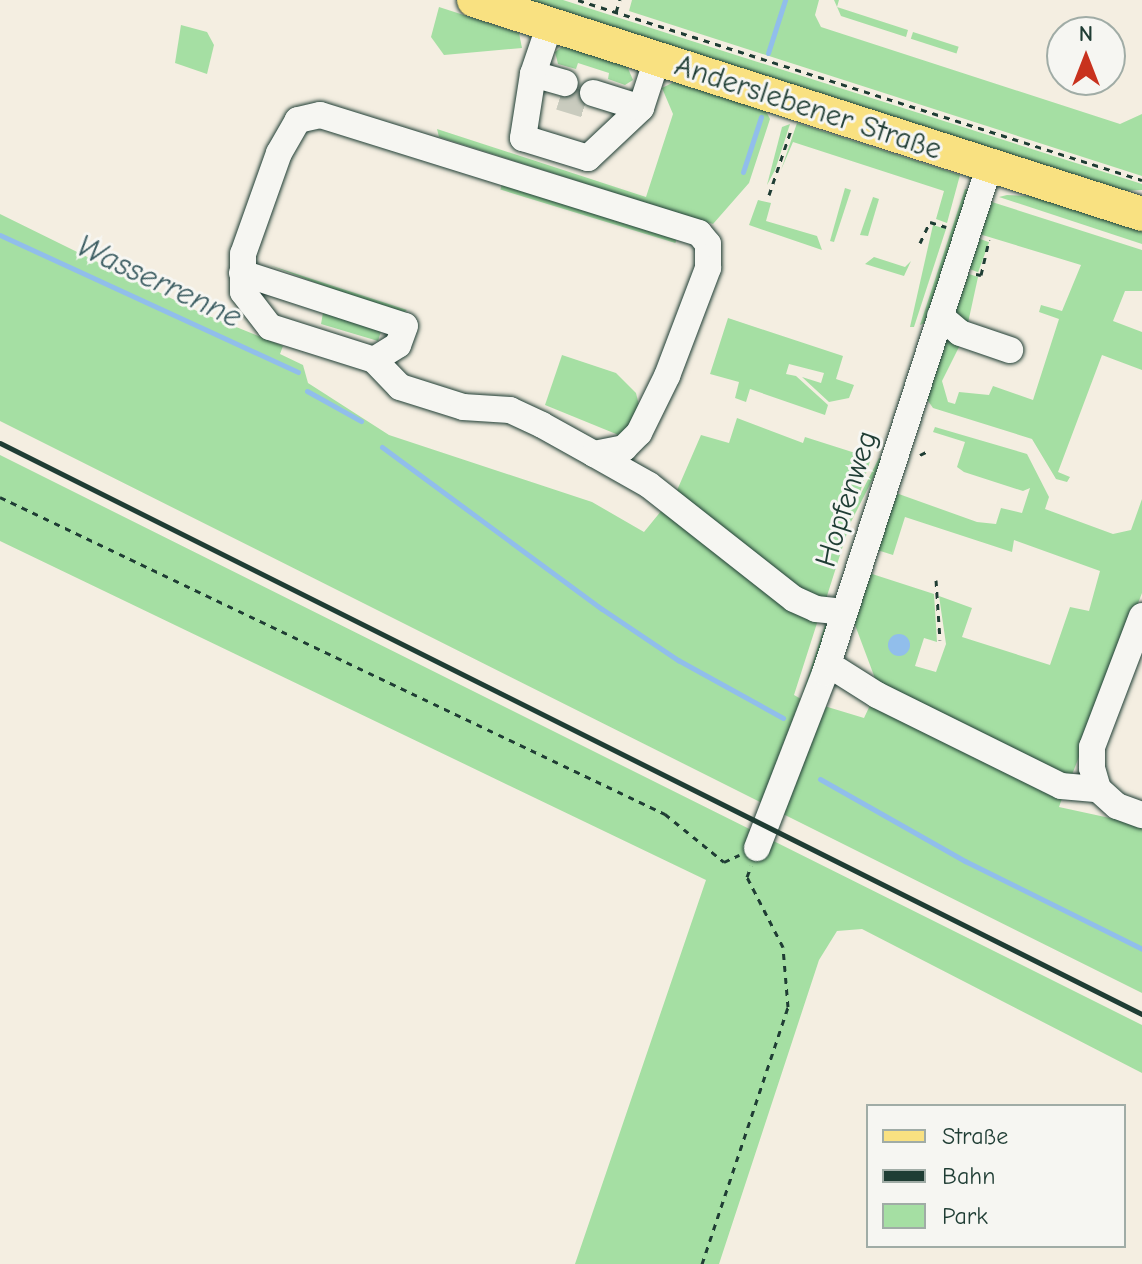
<!DOCTYPE html>
<html>
<head>
<meta charset="utf-8">
<style>
	body { margin:0 }
	#map { position:relative; width:1142px; height:1264px; overflow:hidden; background:#f4eee1; font-family:"Comic Neue",sans-serif }
	div>[style] { position:absolute }
	[style*='--x'] { left:calc(var(--x)*1px); top:calc(var(--y)*1px); width:calc(var(--w)*1px); rotate:calc(var(--a)*1deg) }
	.green>* { inset:0; background:#a5dfa3; transform-origin:0 0 }
	.water>* { inset:0; background:#91beeb }
	.round { border-radius:50% }
	.stream>* { height:5px; margin:-2.5px; padding:0 2.5px; transform-origin:2.5px; border-radius:2.5px; background:#91beeb }
	.minor-tunnel>* { height:26px; margin-top:-13px; transform-origin:0; background:repeating-linear-gradient(90deg,#c9cbbe 0 26px,transparent 0 39px) }
	.path>* { height:3px; margin-top:-1.5px; transform-origin:0; background:repeating-linear-gradient(90deg,#1f3d34 0 6px,transparent 0 12px) }
	.roads { filter:drop-shadow(0 0 2px #1f3d34) drop-shadow(0 0 2px #1f3d34) }
	.minor>* { height:26px; margin:-13px; padding:0 13px; transform-origin:13px; border-radius:13px; background:#f6f6f2 }
	.major>* { height:34px; margin:-17px; padding:0 17px; transform-origin:17px; border-radius:17px; background:#f9e181 }
	.rail>* { height:5px; margin:-2.5px; padding:0 2.5px; transform-origin:2.5px; border-radius:2.5px; background:#1f3d34 }
	span { translate:-50% -50%; white-space:nowrap; text-align:center; line-height:1.15; -webkit-text-stroke:6px #f6f6f2; paint-order:stroke }
	.street-label { font-size:30px; color:#1f3d34 }
	.water-label { font-size:32px; color:#3c5d62; font-style:italic }
	.legend { position:absolute; left:866px; top:1104px; width:260px; height:144px; box-sizing:border-box; background:#f6f6f2; border:2px solid #a0aca6; margin:0; padding:10px 14px; list-style:none; font-size:24px; color:#1f3d34 }
	.legend li { display:flex; align-items:center; gap:16px; height:40px }
	.legend b { width:40px; border:2px solid #a0aca6 }
	.north { position:absolute; left:1046px; top:16px; width:80px; height:80px; box-sizing:border-box; background:#f6f6f2; border:2px solid #a0aca6; border-radius:50%; rotate:0deg; font-size:22px; font-weight:700; line-height:32px; text-align:center; color:#1f3d34 }
	.north::after { content:''; display:block; margin:auto; width:28px; height:36px; background:#c8321e; clip-path:polygon(50% 0,100% 100%,50% 72%,0 100%) }
</style>
</head>
<body>
<div id="map">
	<div class="green">
		<i style="clip-path:polygon(516px 0,563px 0,1142px 184px,1142px 190px,1123px 191px)"></i>
		<i style="clip-path:polygon(632px 0,819px 0,815px 15px,821px 27px,1120px 124px,1142px 114px,1142px 176px,629px 11px)"></i>
		<i style="clip-path:polygon(834px 0,839px 0,837px 7px,908px 30px,906px 37px,841px 16px)"></i>
		<i style="clip-path:polygon(439px 7px,519px 33px,522px 48px,444px 55px,431px 37px)"></i>
		<i style="clip-path:polygon(181px 25px,207px 32px,214px 45px,207px 74px,175px 63px)"></i>
		<i style="left:913px;top:32px;width:48px;height:7px;rotate:18deg"></i>
		<i style="clip-path:polygon(563px 46px,627px 66px,633px 80px,625px 85px,608px 79px,609px 73px,578px 63px,576px 69px,558px 64px,555px 52px)"></i>
		<i style="clip-path:polygon(674px 82px,766px 111px,770px 119px,749px 183px,713px 224px,439px 137px,437px 129px,646px 197px,673px 114px,662px 88px)"></i>
		<i style="clip-path:polygon(797px 123px,960px 175px,947px 223px,936px 219px,944px 191px,793px 142px,781px 170px)"></i>
		<i style="clip-path:polygon(790px 124px,775px 170px,767px 185px,782px 127px)"></i>
		<i style="left:503px;top:181px;width:183px;height:9px;rotate:17deg"></i>
		<i style="clip-path:polygon(845px 188px,851px 190px,834px 242px,830px 241px)"></i>
		<i style="clip-path:polygon(965px 189px,970px 190px,927px 322px,920px 325px)"></i>
		<i style="clip-path:polygon(1007px 195px,1030px 196px,1142px 230px,1142px 244px,999px 197px)"></i>
		<i style="clip-path:polygon(873px 197px,879px 199px,868px 236px,860px 235px)"></i>
		<i style="clip-path:polygon(758px 200px,771px 203px,766px 221px,817px 236px,822px 250px,749px 225px)"></i>
		<i style="clip-path:polygon(992px 202px,1142px 250px,1142px 291px,1125px 291px,1113px 321px,1142px 332px,1142px 370px,1102px 355px,1058px 472px,1070px 477px,1067px 482px,1056px 479px,1032px 439px,933px 408px,926px 398px,942px 339px,952px 338px,962px 341px,942px 381px,948px 402px,955px 404px,959px 392px,989px 395px,993px 386px,1033px 400px,1059px 319px,1039px 312px,1041px 305px,1062px 311px,1081px 265px,976px 233px)"></i>
		<i style="clip-path:polygon(0 214px,199px 312px,283px 346px,280px 354px,303px 365px,308px 383px,389px 435px,592px 502px,644px 532px,666px 505px,818px 620px,794px 695px,801px 699px,825px 625px,829px 627px,766px 805px,0 421px)"></i>
		<i style="clip-path:polygon(933px 225px,946px 229px,914px 327px,910px 327px)"></i>
		<i style="left:975px;top:237px;width:15px;height:32px;rotate:20deg"></i>
		<i style="clip-path:polygon(874px 257px,905px 267px,911px 261px,904px 276px,865px 264px)"></i>
		<i style="clip-path:polygon(269px 265px,407px 310px,401px 315px)"></i>
		<i style="clip-path:polygon(963px 272px,978px 277px,968px 323px,950px 313px)"></i>
		<i style="clip-path:polygon(323px 313px,383px 325px,378px 341px,321px 324px)"></i>
		<i style="clip-path:polygon(728px 318px,843px 356px,836px 379px,854px 385px,849px 398px,829px 402px,802px 377px,821px 383px,824px 373px,789px 364px,786px 374px,796px 376px,828px 405px,825px 415px,750px 389px,746px 402px,735px 398px,739px 382px,710px 374px)"></i>
		<i style="clip-path:polygon(562px 355px,616px 373px,636px 393px,640px 409px,621px 436px,545px 405px)"></i>
		<i style="clip-path:polygon(737px 418px,803px 443px,805px 437px,871px 458px,826px 599px,799px 589px,675px 495px,701px 435px,729px 443px)"></i>
		<i style="clip-path:polygon(935px 427px,1027px 454px,1049px 497px,1045px 509px,1113px 534px,1131px 530px,1142px 499px,1142px 593px,1070px 780px,876px 681px,852px 617px,866px 572px,934px 594px,937px 642px,924px 638px,915px 666px,936px 672px,946px 644px,939px 596px,972px 608px,962px 637px,1050px 665px,1070px 607px,1089px 611px,1100px 571px,1014px 540px,1012px 552px,905px 517px,893px 555px,874px 549px,896px 493px,977px 522px,996px 524px,1001px 508px,1022px 513px,1030px 488px,1023px 491px,964px 472px,957px 467px,965px 442px,933px 432px)"></i>
		<i style="clip-path:polygon(0 455px,1142px 1025px,1142px 1073px,862px 929px,837px 931px,819px 960px,719px 1264px,575px 1264px,706px 880px,0 541px)"></i>
		<i style="left:879px;top:458px;width:4px;height:148px;rotate:27deg"></i>
		<i style="clip-path:polygon(873px 699px,1064px 793px,1059px 807px,1142px 825px,1142px 993px,783px 814px,821px 705px,864px 718px)"></i>
	</div>
	<div class="water">
		<i class="round" style="left:888px;top:634px;width:22px;height:22px"></i>
	</div>
	<div class="stream">
		<i style="--x:768;--y:53;--w:56;--a:-72.2"></i>
		<i style="--x:743;--y:172;--w:58;--a:-71.9"></i>
		<i style="--x:0;--y:235;--w:328;--a:24.7"></i>
		<i style="--x:307;--y:391;--w:62;--a:29.1"></i>
		<i style="--x:382;--y:447;--w:273;--a:36.4"></i>
		<i style="--x:602;--y:609;--w:92;--a:33.9"></i>
		<i style="--x:678;--y:660;--w:120;--a:28.9"></i>
		<i style="--x:820;--y:779;--w:167;--a:29.5"></i>
		<i style="--x:965;--y:861;--w:198;--a:26.4"></i>
	</div>
	<div class="minor-tunnel">
		<i style="--x:560;--y:97;--w:30;--a:17"></i>
	</div>
	<div class="path">
		<i style="--x:578;--y:0;--w:592;--a:17.7"></i>
		<i style="--x:616;--y:12;--w:13;--a:-72"></i>
		<i style="--x:769;--y:195;--w:69;--a:-71.3"></i>
		<i style="--x:920;--y:243;--w:23;--a:-65"></i>
		<i style="--x:930;--y:222;--w:17;--a:17"></i>
		<i style="--x:976;--y:274;--w:5;--a:11"></i>
		<i style="--x:981;--y:275;--w:36;--a:-77"></i>
		<i style="--x:920;--y:455;--w:7;--a:-27"></i>
		<i style="--x:0;--y:497;--w:737;--a:25.49"></i>
		<i style="--x:665;--y:814;--w:76;--a:39.1"></i>
		<i style="--x:724;--y:862;--w:17;--a:-25"></i>
		<i style="--x:936;--y:580;--w:60;--a:86.2"></i>
		<i style="--x:702;--y:1264;--w:271;--a:-71.5"></i>
		<i style="--x:788;--y:1007;--w:60;--a:-94.8"></i>
		<i style="--x:783;--y:947;--w:79;--a:-117.2"></i>
		<i style="--x:747;--y:877;--w:12;--a:-70"></i>
	</div>
	<div class="roads">
		<div class="minor">
			<i style="--x:550;--y:24;--w:53;--a:108.8"></i>
			<i style="--x:533;--y:74;--w:33;--a:16"></i>
			<i style="--x:533;--y:74;--w:65;--a:98.9"></i>
			<i style="--x:523;--y:138;--w:68;--a:17.1"></i>
			<i style="--x:588;--y:158;--w:73;--a:-43.3"></i>
			<i style="--x:593;--y:93;--w:50;--a:17.4"></i>
			<i style="--x:641;--y:108;--w:52;--a:-71.9"></i>
			<i style="--x:242;--y:273;--w:171;--a:18"></i>
			<i style="--x:405;--y:326;--w:20;--a:110"></i>
			<i style="--x:398;--y:345;--w:28;--a:148"></i>
			<i style="--x:940;--y:316;--w:26;--a:40"></i>
			<i style="--x:960;--y:333;--w:53;--a:18.8"></i>
			<i style="--x:594;--y:454;--w:31;--a:-11"></i>
			<i style="--x:624;--y:448;--w:21;--a:-45"></i>
			<i style="--x:639;--y:433;--w:64;--a:-63.8"></i>
			<i style="--x:667;--y:376;--w:116;--a:-69.2"></i>
			<i style="--x:708;--y:268;--w:24;--a:-90"></i>
			<i style="--x:708;--y:244;--w:14;--a:-129"></i>
			<i style="--x:699;--y:233;--w:397;--a:-162.7"></i>
			<i style="--x:320;--y:115;--w:23;--a:167"></i>
			<i style="--x:298;--y:120;--w:38;--a:120"></i>
			<i style="--x:279;--y:153;--w:107;--a:109.6"></i>
			<i style="--x:243;--y:254;--w:38;--a:90"></i>
			<i style="--x:243;--y:292;--w:44;--a:52.4"></i>
			<i style="--x:270;--y:327;--w:109;--a:17.6"></i>
			<i style="--x:374;--y:360;--w:37;--a:46"></i>
			<i style="--x:400;--y:387;--w:66;--a:17.6"></i>
			<i style="--x:463;--y:407;--w:47;--a:3.7"></i>
			<i style="--x:510;--y:410;--w:35;--a:25"></i>
			<i style="--x:542;--y:425;--w:60;--a:29.1"></i>
			<i style="--x:594;--y:454;--w:63;--a:29.4"></i>
			<i style="--x:649;--y:485;--w:184;--a:38.2"></i>
			<i style="--x:794;--y:599;--w:24;--a:24"></i>
			<i style="--x:816;--y:609;--w:28;--a:6"></i>
			<i style="--x:1142;--y:616;--w:140;--a:110.9"></i>
			<i style="--x:1092;--y:747;--w:21;--a:90"></i>
			<i style="--x:1092;--y:768;--w:22;--a:74"></i>
			<i style="--x:1098;--y:789;--w:25;--a:42"></i>
			<i style="--x:1117;--y:806;--w:27;--a:20"></i>
			<i style="--x:828;--y:664;--w:58;--a:32.3"></i>
			<i style="--x:877;--y:695;--w:205;--a:26.3"></i>
			<i style="--x:1061;--y:786;--w:37;--a:5"></i>
			<i style="--x:757;--y:848;--w:188;--a:-68.8"></i>
			<i style="--x:825;--y:673;--w:532;--a:-72.04"></i>
		</div>
		<div class="major">
			<i style="--x:474;--y:0;--w:701;--a:17.76"></i>
		</div>
	</div>
	<div class="rail">
		<i style="--x:0;--y:443;--w:1277;--a:26.57"></i>
	</div>
	<div class="street-label">
		<span style="left:808px;top:108px;rotate:18deg">Anderslebener Straße</span>
		<span style="left:847px;top:499px;rotate:-72deg">Hopfenweg</span>
	</div>
	<div class="water-label">
		<span style="left:159px;top:282px;rotate:25deg">Wasserrenne</span>
	</div>
	<ul class="legend">
	<li><b style="height:10px;background:#f9e181"></b>Straße</li>
	<li><b style="height:10px;background:#1f3d34"></b>Bahn</li>
	<li><b style="height:22px;background:#a5dfa3"></b>Park</li>
	</ul>
	<div class="north">N</div>
</div>
</body>
</html>
